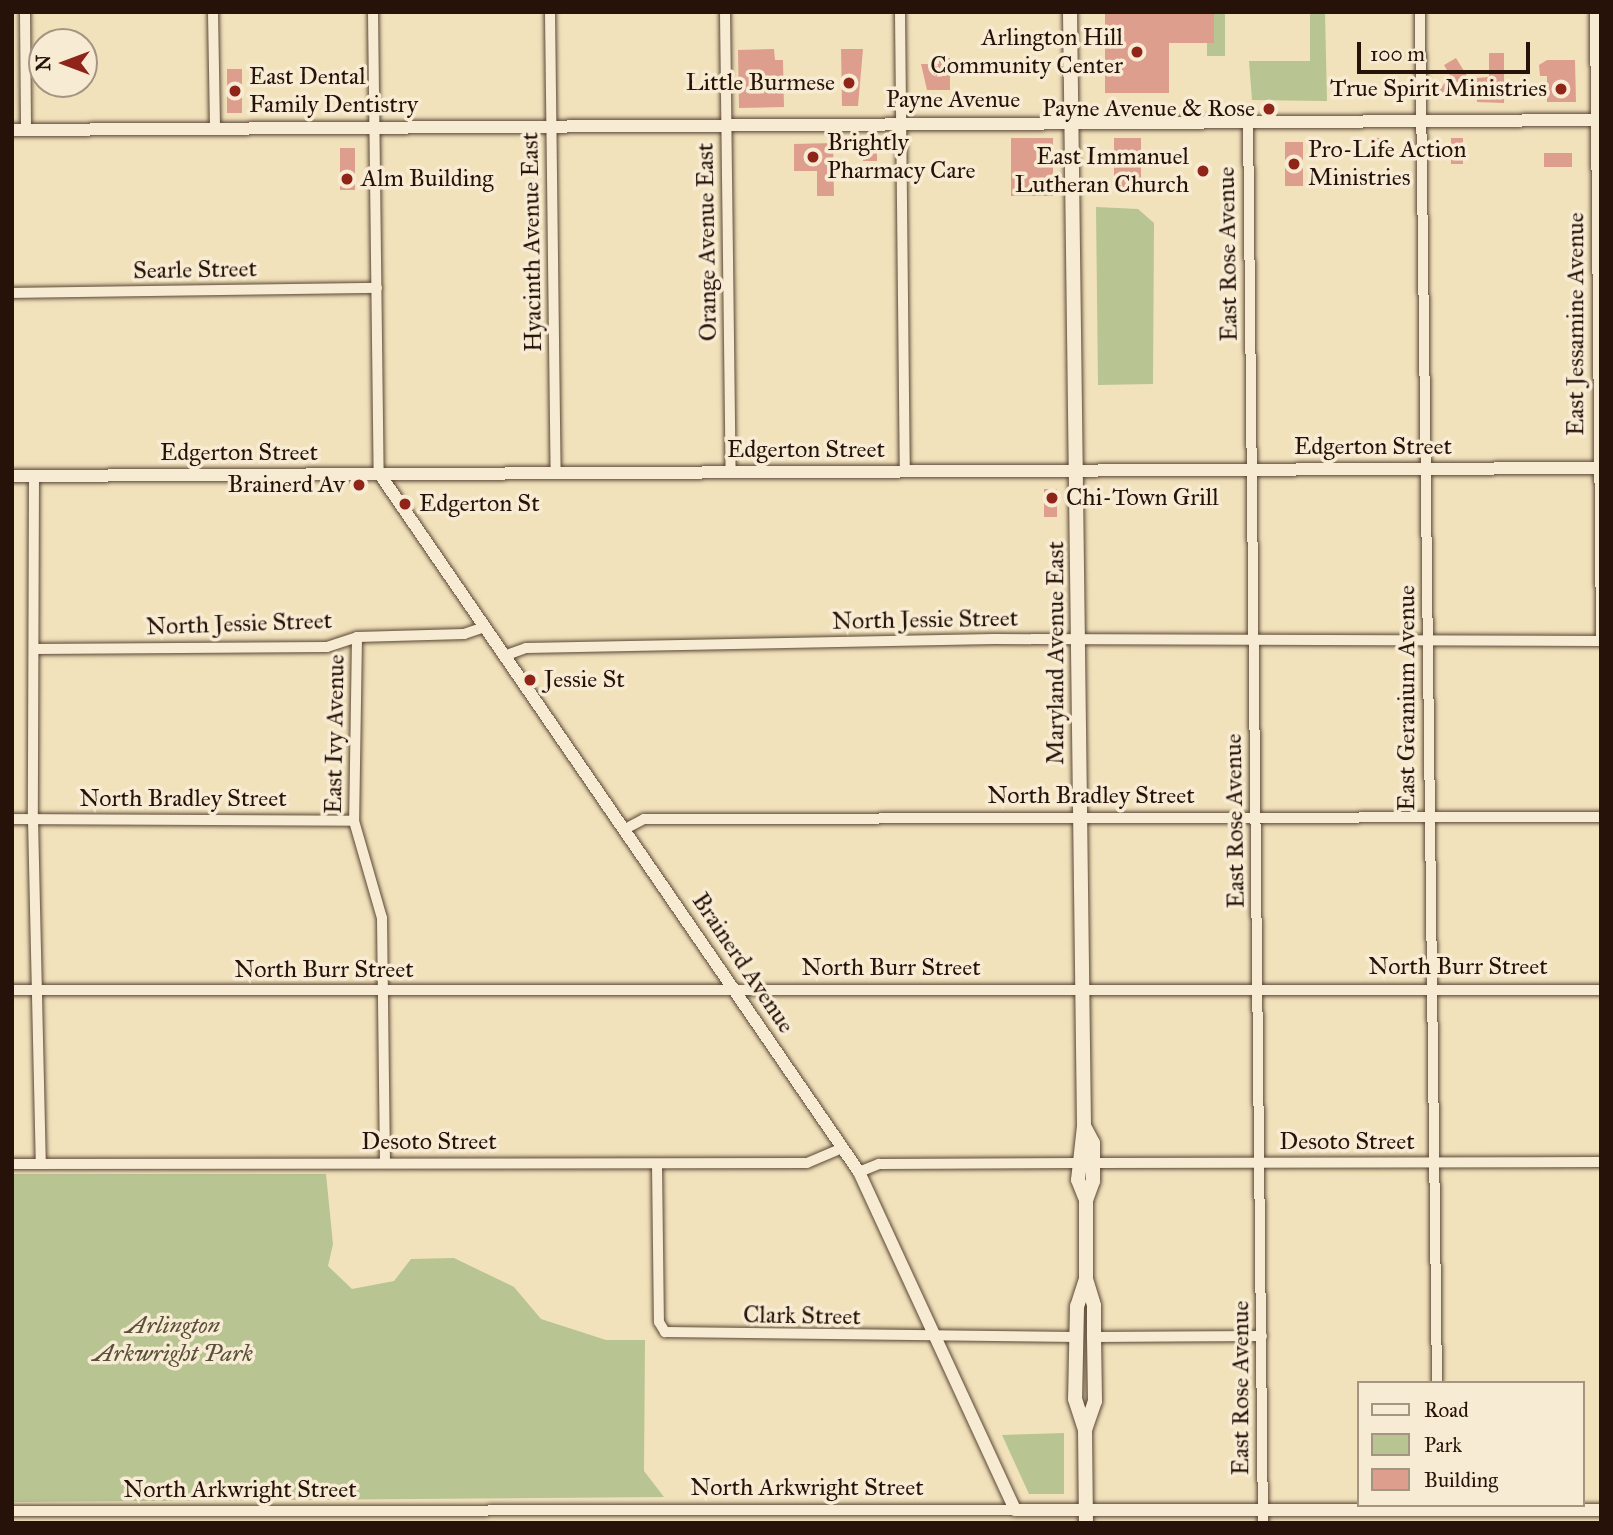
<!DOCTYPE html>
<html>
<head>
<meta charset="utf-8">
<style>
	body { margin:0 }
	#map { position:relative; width:1613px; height:1535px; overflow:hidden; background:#f2e2bb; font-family:"IM FELL Great Primer",serif }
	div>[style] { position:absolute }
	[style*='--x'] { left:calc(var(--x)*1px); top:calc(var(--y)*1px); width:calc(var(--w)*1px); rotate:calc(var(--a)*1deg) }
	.green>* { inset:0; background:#b8c492 }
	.building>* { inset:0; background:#dd9e8d; transform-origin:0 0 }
	.roads { filter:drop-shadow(0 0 2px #5a4636) drop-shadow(0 0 2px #5a4636) }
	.minor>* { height:10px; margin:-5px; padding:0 5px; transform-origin:5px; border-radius:5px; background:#f7ecd3 }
	.tertiary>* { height:12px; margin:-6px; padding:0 6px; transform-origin:6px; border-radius:6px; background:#f7ecd3 }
	.secondary>* { height:14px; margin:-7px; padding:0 7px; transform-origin:7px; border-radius:7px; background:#f7ecd3 }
	.dots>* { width:19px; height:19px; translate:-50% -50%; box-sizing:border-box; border:4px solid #f7ecd3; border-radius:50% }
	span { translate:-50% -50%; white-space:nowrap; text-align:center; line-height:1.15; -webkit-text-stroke:7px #f7ecd3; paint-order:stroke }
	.poi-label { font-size:24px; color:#27120a }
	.right { translate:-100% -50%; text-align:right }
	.left { translate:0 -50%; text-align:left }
	.street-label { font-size:24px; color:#27120a }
	.park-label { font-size:24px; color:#5a503a; font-style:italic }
	.frame { position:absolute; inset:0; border:14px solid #27120a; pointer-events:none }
	.legend { position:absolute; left:1357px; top:1381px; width:228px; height:126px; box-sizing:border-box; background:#f7ecd3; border:2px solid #a49583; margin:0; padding:9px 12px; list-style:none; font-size:21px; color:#27120a }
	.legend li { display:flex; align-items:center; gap:14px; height:35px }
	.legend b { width:35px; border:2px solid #a49583 }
	.north { position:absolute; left:28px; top:28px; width:70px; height:70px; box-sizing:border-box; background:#f7ecd3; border:2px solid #a49583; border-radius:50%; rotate:270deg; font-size:19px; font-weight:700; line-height:28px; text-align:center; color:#27120a }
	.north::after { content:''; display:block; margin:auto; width:24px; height:32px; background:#8f2418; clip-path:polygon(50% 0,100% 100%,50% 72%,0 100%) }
	.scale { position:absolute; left:1357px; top:42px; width:173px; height:32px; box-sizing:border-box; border:4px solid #27120a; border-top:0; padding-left:9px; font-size:21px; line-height:24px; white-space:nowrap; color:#27120a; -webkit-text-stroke:5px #f7ecd3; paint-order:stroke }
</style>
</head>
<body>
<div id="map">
	<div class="green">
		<i style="clip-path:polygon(1310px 12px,1325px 12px,1327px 101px,1252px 100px,1249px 61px,1310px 61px)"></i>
		<i style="clip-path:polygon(1214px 13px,1225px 13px,1225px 56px,1207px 56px,1207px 43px,1214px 43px)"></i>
		<i style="clip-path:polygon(1096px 207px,1138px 209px,1154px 223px,1153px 384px,1098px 385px)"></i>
		<i style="clip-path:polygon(12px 1174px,326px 1174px,333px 1244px,328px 1266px,352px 1289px,394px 1281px,411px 1259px,454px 1258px,514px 1287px,541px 1319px,606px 1340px,645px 1340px,644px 1471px,664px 1497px,12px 1502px)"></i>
		<i style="clip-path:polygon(1064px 1433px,1064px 1494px,1029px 1494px,1002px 1435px)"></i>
	</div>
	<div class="building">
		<i style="clip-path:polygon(1105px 12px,1214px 12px,1214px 43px,1169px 43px,1169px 93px,1105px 93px)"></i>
		<i style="clip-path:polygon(774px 49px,775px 60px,783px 60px,784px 107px,739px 108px,738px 50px)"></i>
		<i style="clip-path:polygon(841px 49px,863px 49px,858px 106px,842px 106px)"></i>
		<i style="clip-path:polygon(1489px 53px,1504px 53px,1504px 103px,1477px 102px,1477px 78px,1489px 77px)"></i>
		<i style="clip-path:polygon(939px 58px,950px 58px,950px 90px,927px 90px,921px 64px,939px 64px)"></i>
		<i style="clip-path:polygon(1456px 58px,1469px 79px,1449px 99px,1439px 89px,1451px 77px,1444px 65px)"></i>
		<i style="clip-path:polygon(1547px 60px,1575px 60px,1576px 102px,1547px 102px,1547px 76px,1540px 76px,1539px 65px)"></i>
		<i style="left:227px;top:69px;width:15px;height:44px"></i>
		<i style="left:1011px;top:138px;width:42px;height:58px"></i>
		<i style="left:1114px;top:138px;width:27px;height:49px"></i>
		<i style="left:1371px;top:138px;width:13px;height:21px"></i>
		<i style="left:1451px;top:138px;width:12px;height:26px"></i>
		<i style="left:863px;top:142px;width:14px;height:19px"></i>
		<i style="left:1285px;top:142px;width:18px;height:44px"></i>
		<i style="clip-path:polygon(833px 143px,834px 196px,817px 196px,817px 171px,794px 171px,794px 144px)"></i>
		<i style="left:340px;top:148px;width:15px;height:42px"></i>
		<i style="left:1544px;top:153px;width:28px;height:14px"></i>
		<i style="left:1057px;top:489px;width:28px;height:13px;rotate:90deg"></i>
	</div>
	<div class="roads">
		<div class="minor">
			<i style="--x:25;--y:12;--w:118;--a:89.5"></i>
			<i style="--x:213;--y:12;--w:115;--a:89"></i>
			<i style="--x:373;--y:12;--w:461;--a:89.3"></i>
			<i style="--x:550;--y:12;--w:460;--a:89.3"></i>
			<i style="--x:725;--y:12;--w:459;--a:89.3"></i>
			<i style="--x:900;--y:12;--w:458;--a:89.4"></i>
			<i style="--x:1420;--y:12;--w:1371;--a:89.29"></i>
			<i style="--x:1595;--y:12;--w:623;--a:89.45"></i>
			<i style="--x:1248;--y:118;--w:1405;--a:89.39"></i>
			<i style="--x:12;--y:293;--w:365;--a:-0.8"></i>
			<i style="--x:34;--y:476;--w:343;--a:90.2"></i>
			<i style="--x:33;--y:819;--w:345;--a:88.7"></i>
			<i style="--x:357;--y:637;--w:184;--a:90.9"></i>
			<i style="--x:354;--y:821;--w:101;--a:73.9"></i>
			<i style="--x:382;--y:918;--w:245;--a:89.3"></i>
			<i style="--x:34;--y:649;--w:293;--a:-0.4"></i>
			<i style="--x:327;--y:647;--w:32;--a:-18"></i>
			<i style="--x:357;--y:637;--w:107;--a:-1.6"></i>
			<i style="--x:464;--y:634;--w:21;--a:-19"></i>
			<i style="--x:504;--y:656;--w:23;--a:-20"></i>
			<i style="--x:526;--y:648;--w:468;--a:-1.1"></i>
			<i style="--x:994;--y:639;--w:607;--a:0.19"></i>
			<i style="--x:12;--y:819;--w:342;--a:0.3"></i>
			<i style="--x:625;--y:829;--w:21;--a:-28"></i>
			<i style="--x:644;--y:819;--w:957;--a:-0.12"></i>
			<i style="--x:12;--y:990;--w:1589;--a:0"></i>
			<i style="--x:1093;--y:1163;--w:508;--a:-0.11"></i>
			<i style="--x:12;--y:1164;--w:795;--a:-0.07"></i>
			<i style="--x:807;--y:1163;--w:39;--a:-23"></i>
			<i style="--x:657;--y:1164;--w:158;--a:89.3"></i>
			<i style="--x:659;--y:1322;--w:12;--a:59"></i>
			<i style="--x:665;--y:1332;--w:412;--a:0.7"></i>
			<i style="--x:859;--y:1172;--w:22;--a:-22"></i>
			<i style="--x:879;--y:1164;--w:199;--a:-0.3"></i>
			<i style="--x:1094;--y:1337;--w:168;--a:-0.3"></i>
			<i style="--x:12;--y:1511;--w:1003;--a:-0.06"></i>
		</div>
		<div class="tertiary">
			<i style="--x:12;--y:130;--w:1589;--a:-0.36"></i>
			<i style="--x:379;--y:473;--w:848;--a:55.52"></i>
			<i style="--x:859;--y:1172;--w:372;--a:65.2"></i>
			<i style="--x:1015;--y:1510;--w:586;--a:0"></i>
			<i style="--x:12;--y:476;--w:1589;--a:-0.29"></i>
		</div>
		<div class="secondary">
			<i style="--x:1070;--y:12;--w:1114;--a:89.28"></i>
			<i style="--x:1084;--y:1126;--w:54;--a:96.3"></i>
			<i style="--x:1078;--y:1180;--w:22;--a:68"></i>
			<i style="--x:1084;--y:1126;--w:19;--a:62"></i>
			<i style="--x:1093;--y:1143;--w:38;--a:90"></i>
			<i style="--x:1093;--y:1181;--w:20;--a:110"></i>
			<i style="--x:1086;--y:1200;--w:79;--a:90"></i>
			<i style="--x:1086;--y:1279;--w:28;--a:73"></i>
			<i style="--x:1094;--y:1306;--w:31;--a:90"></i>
			<i style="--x:1094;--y:1337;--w:64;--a:89.1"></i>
			<i style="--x:1095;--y:1401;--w:31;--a:109"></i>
			<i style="--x:1086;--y:1279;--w:28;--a:108"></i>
			<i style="--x:1077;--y:1306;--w:93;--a:91.2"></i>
			<i style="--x:1075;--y:1399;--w:33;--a:72"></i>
			<i style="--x:1085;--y:1430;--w:93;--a:89.4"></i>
		</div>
	</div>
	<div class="dots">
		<i style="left:1137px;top:52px;background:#8f2418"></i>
		<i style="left:849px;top:83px;background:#8f2418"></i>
		<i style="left:1561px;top:89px;background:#8f2418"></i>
		<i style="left:235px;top:91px;background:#8f2418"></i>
		<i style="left:1269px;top:109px;background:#8f2418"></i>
		<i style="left:813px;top:157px;background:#8f2418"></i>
		<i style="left:1294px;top:164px;background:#8f2418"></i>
		<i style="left:1203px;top:171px;background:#8f2418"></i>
		<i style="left:347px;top:179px;background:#8f2418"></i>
		<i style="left:359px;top:485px;background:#8f2418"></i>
		<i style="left:1052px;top:498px;background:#8f2418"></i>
		<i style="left:405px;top:504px;background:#8f2418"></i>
		<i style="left:530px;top:680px;background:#8f2418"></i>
	</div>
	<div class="poi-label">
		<span class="right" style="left:1123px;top:52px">Arlington Hill<br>Community Center</span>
		<span class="left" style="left:249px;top:91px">East Dental<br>Family Dentistry</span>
		<span class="right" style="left:835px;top:83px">Little Burmese</span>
		<span class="right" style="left:1547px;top:89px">True Spirit Ministries</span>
		<span class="right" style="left:1255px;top:109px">Payne Avenue &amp; Rose</span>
		<span class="left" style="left:827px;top:157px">Brightly<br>Pharmacy Care</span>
		<span class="left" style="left:1308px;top:164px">Pro-Life Action<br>Ministries</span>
		<span class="right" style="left:1189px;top:171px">East Immanuel<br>Lutheran Church</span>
		<span class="left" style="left:361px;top:179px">Alm Building</span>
		<span class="right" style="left:345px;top:485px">Brainerd Av</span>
		<span class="left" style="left:1066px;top:498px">Chi-Town Grill</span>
		<span class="left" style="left:419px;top:504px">Edgerton St</span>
		<span class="left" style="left:544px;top:680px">Jessie St</span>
	</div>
	<div class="street-label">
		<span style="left:953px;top:100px">Payne Avenue</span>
		<span style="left:532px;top:242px;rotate:-91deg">Hyacinth Avenue East</span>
		<span style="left:707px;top:242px;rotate:-91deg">Orange Avenue East</span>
		<span style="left:1228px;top:254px;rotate:-91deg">East Rose Avenue</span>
		<span style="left:195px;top:270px;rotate:-1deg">Searle Street</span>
		<span style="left:1576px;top:324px;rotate:-90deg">East Jessamine Avenue</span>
		<span style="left:1373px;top:447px">Edgerton Street</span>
		<span style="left:806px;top:450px">Edgerton Street</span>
		<span style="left:239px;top:453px">Edgerton Street</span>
		<span style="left:925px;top:620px;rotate:-1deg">North Jessie Street</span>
		<span style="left:239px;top:624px;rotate:-2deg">North Jessie Street</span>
		<span style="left:1056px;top:653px;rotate:-90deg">Maryland Avenue East</span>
		<span style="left:1407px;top:698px;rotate:-90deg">East Geranium Avenue</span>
		<span style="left:335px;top:734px;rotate:-89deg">East Ivy Avenue</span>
		<span style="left:1091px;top:796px">North Bradley Street</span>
		<span style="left:183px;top:799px">North Bradley Street</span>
		<span style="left:1235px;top:821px;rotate:-91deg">East Rose Avenue</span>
		<span style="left:743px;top:963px;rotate:56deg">Brainerd Avenue</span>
		<span style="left:1458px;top:967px">North Burr Street</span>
		<span style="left:891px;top:968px">North Burr Street</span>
		<span style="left:324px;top:970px">North Burr Street</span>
		<span style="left:429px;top:1142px">Desoto Street</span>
		<span style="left:1347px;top:1142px">Desoto Street</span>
		<span style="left:802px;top:1316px;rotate:1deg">Clark Street</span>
		<span style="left:1241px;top:1388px;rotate:-90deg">East Rose Avenue</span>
		<span style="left:807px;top:1488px">North Arkwright Street</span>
		<span style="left:240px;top:1490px">North Arkwright Street</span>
	</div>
	<div class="park-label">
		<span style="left:173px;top:1340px">Arlington<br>Arkwright Park</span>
	</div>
	<div class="frame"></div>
	<ul class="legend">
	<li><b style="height:9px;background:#f7ecd3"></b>Road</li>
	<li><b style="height:19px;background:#b8c492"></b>Park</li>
	<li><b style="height:19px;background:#dd9e8d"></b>Building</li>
	</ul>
	<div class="north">N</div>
	<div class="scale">100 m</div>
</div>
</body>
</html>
